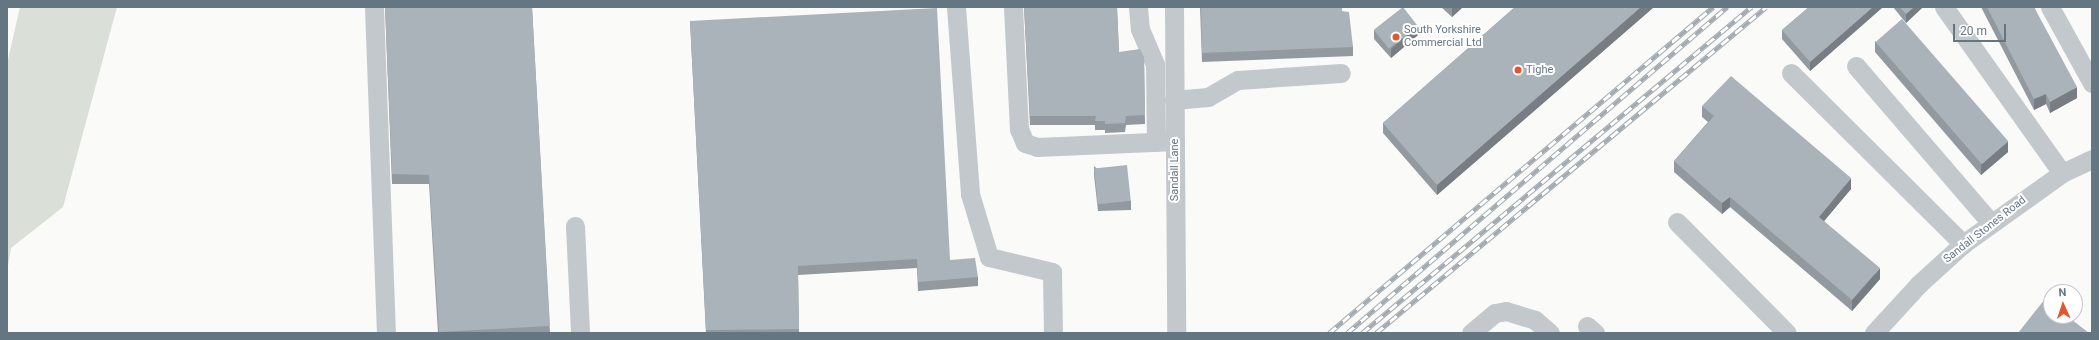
<!DOCTYPE html>
<html>
<head>
<meta charset="utf-8">
<style>
	body { margin:0 }
	#map { position:relative; width:2099px; height:340px; overflow:hidden; background:#fafaf8; font-family:Roboto,sans-serif }
	div>[style] { position:absolute }
	[style*='--x'] { left:calc(var(--x)*1px); top:calc(var(--y)*1px); width:calc(var(--w)*1px); rotate:calc(var(--a)*1deg) }
	.green>* { inset:0; background:#dadfd7 }
	.minor>* { height:19px; margin:-9.5px; padding:0 9.5px; transform-origin:9.5px; border-radius:9.5px; background:#c3c8cc }
	.rail>* { height:4.5px; margin-top:-2.25px; transform-origin:0; background:repeating-linear-gradient(90deg,#fff 0 9px,#a2aab0 0 18px); box-sizing:border-box; border-block:1px solid #a2aab0 }
	.wall>* { inset:0; background:#929a9f }
	.shaded-wall>* { inset:0; background:#777d82 }
	.building>* { inset:0; background:#aab3b9; transform-origin:0 0 }
	.dots>* { width:11px; height:11px; translate:-50% -50%; box-sizing:border-box; border:2px solid #fff; border-radius:50% }
	span { translate:-50% -50%; white-space:nowrap; text-align:center; line-height:1.15; -webkit-text-stroke:4px #fff; paint-order:stroke }
	.poi-label { font-size:11px; color:#657683 }
	.left { translate:0 -50%; text-align:left }
	.street-label { font-size:11px; color:#657683 }
	.frame { position:absolute; inset:0; border:8px solid #657683; pointer-events:none }
	.north { position:absolute; left:2043px; top:284px; width:40px; height:40px; box-sizing:border-box; background:#fff; border:1px solid #c1c8cd; border-radius:50%; rotate:357deg; font-size:11px; font-weight:700; line-height:16px; text-align:center; color:#657683 }
	.north::after { content:''; display:block; margin:auto; width:14px; height:18px; background:#e4572e; clip-path:polygon(50% 0,100% 100%,50% 72%,0 100%) }
	.scale { position:absolute; left:1953px; top:24px; width:53px; height:18px; box-sizing:border-box; border:2px solid #657683; border-top:0; padding-left:5px; font-size:12px; line-height:14px; white-space:nowrap; color:#657683; -webkit-text-stroke:3px #fff; paint-order:stroke }
</style>
</head>
<body>
<div id="map">
	<div class="green">
		<i style="clip-path:polygon(20px 7px,117px 7px,63px 207px,11px 248px,7px 272px,7px 64px)"></i>
	</div>
	<div class="minor">
		<i style="--x:374;--y:7;--w:326;--a:87.9"></i>
		<i style="--x:956;--y:7;--w:188;--a:85.7"></i>
		<i style="--x:970;--y:194;--w:66;--a:73.2"></i>
		<i style="--x:989;--y:257;--w:65;--a:13.4"></i>
		<i style="--x:1052;--y:272;--w:61;--a:89.1"></i>
		<i style="--x:1013;--y:7;--w:122;--a:87.2"></i>
		<i style="--x:1019;--y:129;--w:15;--a:67"></i>
		<i style="--x:1025;--y:143;--w:13;--a:18"></i>
		<i style="--x:1037;--y:147;--w:138;--a:-2.5"></i>
		<i style="--x:1138;--y:7;--w:22;--a:85"></i>
		<i style="--x:1140;--y:29;--w:38;--a:67"></i>
		<i style="--x:1155;--y:64;--w:78;--a:89.3"></i>
		<i style="--x:1174;--y:7;--w:326;--a:89.6"></i>
		<i style="--x:1944;--y:7;--w:204;--a:54.6"></i>
		<i style="--x:2050;--y:7;--w:87;--a:61.1"></i>
		<i style="--x:1856;--y:66;--w:207;--a:49.3"></i>
		<i style="--x:1791;--y:73;--w:243;--a:44.8"></i>
		<i style="--x:1174;--y:100;--w:34;--a:-5"></i>
		<i style="--x:1208;--y:97;--w:34;--a:-30"></i>
		<i style="--x:1238;--y:80;--w:103;--a:-3.9"></i>
		<i style="--x:1677;--y:222;--w:156;--a:45.3"></i>
		<i style="--x:575;--y:226;--w:107;--a:87.3"></i>
		<i style="--x:1587;--y:326;--w:11;--a:41"></i>
		<i style="--x:1471;--y:333;--w:31;--a:-40"></i>
		<i style="--x:1495;--y:313;--w:11;--a:-10"></i>
		<i style="--x:1506;--y:311;--w:30;--a:17"></i>
		<i style="--x:1535;--y:320;--w:20;--a:41"></i>
		<i style="--x:1874;--y:333;--w:67;--a:-47.4"></i>
		<i style="--x:1919;--y:284;--w:59;--a:-42.3"></i>
		<i style="--x:1963;--y:244;--w:122;--a:-35.6"></i>
		<i style="--x:2062;--y:173;--w:33;--a:-25"></i>
	</div>
	<div class="rail">
		<i style="--x:1329;--y:333;--w:504;--a:-40.33"></i>
		<i style="--x:1347;--y:333;--w:501;--a:-40.63"></i>
		<i style="--x:1362;--y:333;--w:508;--a:-39.96"></i>
		<i style="--x:1376;--y:333;--w:508;--a:-39.89"></i>
	</div>
	<div class="wall">
		<i style="clip-path:polygon(385px 7px,532px 7px,550px 333px,438px 333px,429px 184px,392px 184px)"></i>
		<i style="clip-path:polygon(1024px 7px,1117px 7px,1119px 52px,1144px 57px,1145px 124px,1126px 125px,1125px 132px,1105px 133px,1105px 130px,1095px 130px,1095px 125px,1030px 125px)"></i>
		<i style="clip-path:polygon(1200px 7px,1342px 11px,1353px 47px,1353px 56px,1202px 62px)"></i>
		<i style="clip-path:polygon(1441px 7px,1463px 7px,1452px 17px)"></i>
		<i style="clip-path:polygon(1515px 7px,1654px 7px,1437px 195px,1383px 133px,1383px 123px)"></i>
		<i style="clip-path:polygon(1809px 7px,1883px 7px,1810px 71px,1782px 39px,1782px 30px)"></i>
		<i style="clip-path:polygon(1893px 7px,1923px 7px,1906px 23px)"></i>
		<i style="clip-path:polygon(1981px 7px,2034px 7px,2077px 98px,2050px 113px,2046px 104px,2034px 110px)"></i>
		<i style="clip-path:polygon(690px 21px,950px 260px,978px 277px,978px 286px,918px 291px,917px 268px,798px 275px,799px 333px,706px 333px)"></i>
		<i style="clip-path:polygon(1374px 30px,1418px 35px,1391px 58px,1374px 39px)"></i>
		<i style="clip-path:polygon(1875px 41px,2008px 152px,1981px 175px,1875px 52px)"></i>
		<i style="clip-path:polygon(1702px 106px,1851px 189px,1824px 221px,1880px 279px,1852px 311px,1730px 207px,1722px 214px,1674px 172px,1674px 161px,1708px 122px,1702px 117px)"></i>
		<i style="clip-path:polygon(1094px 166px,1131px 201px,1131px 210px,1098px 211px,1094px 175px)"></i>
	</div>
	<div class="shaded-wall">
		<i style="clip-path:polygon(1453px 7px,1463px 7px,1452px 17px,1452px 8px)"></i>
		<i style="clip-path:polygon(1641px 7px,1654px 7px,1437px 195px,1437px 185px)"></i>
		<i style="clip-path:polygon(1873px 7px,1883px 7px,1810px 71px,1810px 62px)"></i>
		<i style="clip-path:polygon(1914px 7px,1923px 7px,1906px 23px,1906px 14px)"></i>
		<i style="clip-path:polygon(1418px 26px,1418px 35px,1391px 58px,1391px 49px)"></i>
		<i style="clip-path:polygon(2077px 87px,2077px 98px,2050px 113px,2050px 102px)"></i>
		<i style="clip-path:polygon(2046px 94px,2046px 104px,2034px 110px,2034px 99px)"></i>
		<i style="clip-path:polygon(2008px 141px,2008px 152px,1981px 175px,1981px 164px)"></i>
		<i style="clip-path:polygon(1851px 178px,1851px 189px,1819px 227px,1819px 217px)"></i>
		<i style="clip-path:polygon(1730px 197px,1730px 207px,1722px 214px,1722px 203px)"></i>
		<i style="clip-path:polygon(1880px 268px,1880px 279px,1852px 311px,1852px 300px)"></i>
	</div>
	<div class="building">
		<i style="clip-path:polygon(385px 7px,532px 7px,550px 326px,439px 332px,429px 175px,392px 174px)"></i>
		<i style="clip-path:polygon(1024px 7px,1117px 7px,1119px 52px,1140px 49px,1144px 57px,1145px 115px,1126px 116px,1125px 123px,1105px 124px,1105px 121px,1095px 121px,1096px 116px,1030px 116px)"></i>
		<i style="clip-path:polygon(1201px 7px,1342px 7px,1342px 11px,1349px 12px,1353px 47px,1202px 53px)"></i>
		<i style="left:1403px;top:7px;width:24px;height:37px;rotate:52deg"></i>
		<i style="clip-path:polygon(1515px 7px,1641px 7px,1437px 185px,1383px 123px)"></i>
		<i style="clip-path:polygon(1809px 7px,1873px 7px,1810px 62px,1782px 30px)"></i>
		<i style="clip-path:polygon(1900px 7px,1914px 7px,1906px 14px)"></i>
		<i style="clip-path:polygon(1987px 7px,2034px 7px,2077px 87px,2050px 102px,2046px 94px,2034px 99px)"></i>
		<i style="clip-path:polygon(937px 8px,950px 260px,975px 258px,978px 277px,918px 282px,917px 259px,798px 266px,799px 329px,706px 330px,690px 21px)"></i>
		<i style="left:1902px;top:19px;width:162px;height:35px;rotate:49deg"></i>
		<i style="clip-path:polygon(1731px 76px,1851px 178px,1819px 217px,1880px 268px,1852px 300px,1730px 197px,1722px 203px,1674px 161px,1714px 116px,1702px 106px)"></i>
		<i style="left:1127px;top:165px;width:36px;height:33px;rotate:84deg"></i>
		<i style="clip-path:polygon(2045px 299px,2051px 304px,2051px 316px,2067px 316px,2089px 333px,2018px 333px)"></i>
	</div>
	<div class="dots">
		<i style="left:1396px;top:37px;background:#e4572e"></i>
		<i style="left:1518px;top:70px;background:#e4572e"></i>
	</div>
	<div class="poi-label">
		<span class="left" style="left:1404px;top:37px">South Yorkshire<br>Commercial Ltd</span>
		<span class="left" style="left:1526px;top:70px">Tighe</span>
	</div>
	<div class="street-label">
		<span style="left:1175px;top:170px;rotate:-90deg">Sandall Lane</span>
		<span style="left:1985px;top:230px;rotate:-38deg">Sandall Stones Road</span>
	</div>
	<div class="frame"></div>
	<div class="north">N</div>
	<div class="scale">20 m</div>
</div>
</body>
</html>
